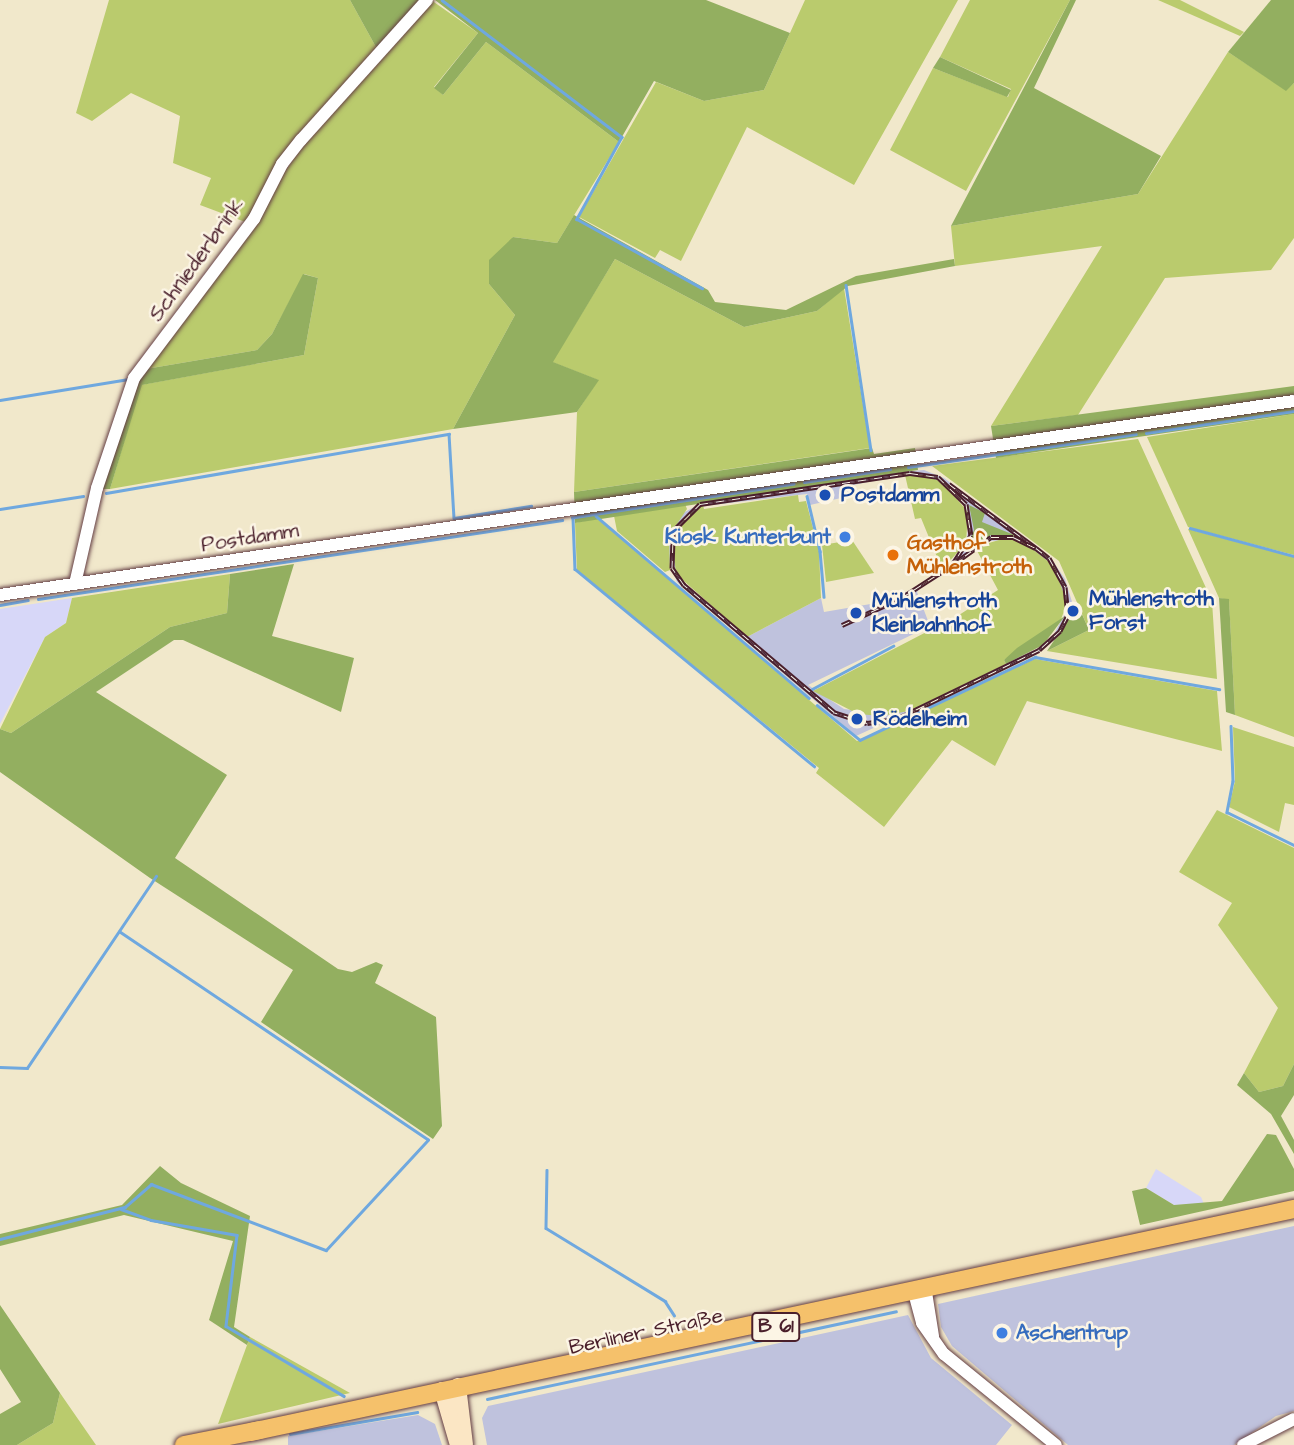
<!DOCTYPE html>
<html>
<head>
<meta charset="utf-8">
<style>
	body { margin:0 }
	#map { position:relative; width:1294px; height:1445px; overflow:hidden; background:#f1e8cb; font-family:"Architects Daughter",sans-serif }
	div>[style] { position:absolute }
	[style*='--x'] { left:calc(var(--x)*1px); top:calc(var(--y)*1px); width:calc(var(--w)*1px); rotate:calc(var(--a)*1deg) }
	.built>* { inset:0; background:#d7d7f8 }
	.industrial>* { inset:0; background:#bfc2dd }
	.green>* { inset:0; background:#bacb6d }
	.forest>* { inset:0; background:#93af60 }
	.stream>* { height:2.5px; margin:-1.25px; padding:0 1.25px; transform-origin:1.25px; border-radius:1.25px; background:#6fa8df }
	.roads { filter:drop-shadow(0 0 2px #633d43) drop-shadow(0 0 2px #633d43) }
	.street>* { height:12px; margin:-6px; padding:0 6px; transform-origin:6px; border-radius:6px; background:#fff }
	.secondary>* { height:16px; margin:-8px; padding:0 8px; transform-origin:8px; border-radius:8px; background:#fbe6c4 }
	.primary>* { height:18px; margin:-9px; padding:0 9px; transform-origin:9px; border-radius:9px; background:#f5c16b }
	.rail>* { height:5px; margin-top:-2.5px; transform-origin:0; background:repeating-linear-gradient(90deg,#fcf5e5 0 8px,#4a1f2b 0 16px); box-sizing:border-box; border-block:2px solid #4a1f2b }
	.dots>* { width:19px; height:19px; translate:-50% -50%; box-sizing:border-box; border:4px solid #fcf5e5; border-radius:50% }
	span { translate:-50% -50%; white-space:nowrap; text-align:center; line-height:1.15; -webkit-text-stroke:5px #fcf5e5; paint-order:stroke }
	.shield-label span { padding:2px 5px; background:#fcf5e5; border:2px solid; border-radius:5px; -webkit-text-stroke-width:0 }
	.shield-label { font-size:19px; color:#4a1f2b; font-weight:700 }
	.street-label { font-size:21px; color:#4a1f2b }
	.transit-label { font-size:21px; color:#164399; font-weight:700 }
	.left { translate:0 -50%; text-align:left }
	.shop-label { font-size:21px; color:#366cbe; font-weight:700 }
	.right { translate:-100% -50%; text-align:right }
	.food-label { font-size:21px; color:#c56008; font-weight:700 }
</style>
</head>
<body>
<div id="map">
	<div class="built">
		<i style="clip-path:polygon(72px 598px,66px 623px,45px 637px,0 724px,0 609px)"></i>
		<i style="clip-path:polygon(1156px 1169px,1201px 1197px,1204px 1204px,1174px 1205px,1146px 1188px)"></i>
	</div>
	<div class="industrial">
		<i style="clip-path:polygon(924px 470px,944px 478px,1050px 557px,1065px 579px,1077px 618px,1069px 618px,1062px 633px,1039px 652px,856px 736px,677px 582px,667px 555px,669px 536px,683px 513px,709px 499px,896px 473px,896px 476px,849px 486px,850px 496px,810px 505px,807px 494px,703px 506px,678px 526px,671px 545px,680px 579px,747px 637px,821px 598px,824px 612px,888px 601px,925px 583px,917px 592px,930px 626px,808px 685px,844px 709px,892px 715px,1037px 649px,1053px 636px,1067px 610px,1054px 566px,1018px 540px,986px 541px,938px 578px,966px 543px,970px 518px,961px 499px,942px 482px,901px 472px)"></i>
		<i style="clip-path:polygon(1294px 1226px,1294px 1411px,1276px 1416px,1234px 1445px,1068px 1445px,952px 1346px,941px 1327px,938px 1304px)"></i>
		<i style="clip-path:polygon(908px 1315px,931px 1358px,1012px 1425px,996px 1445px,487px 1445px,482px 1418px,488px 1406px)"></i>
		<i style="clip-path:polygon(418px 1415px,435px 1424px,442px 1445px,288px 1445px,288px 1436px)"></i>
	</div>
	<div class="green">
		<i style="clip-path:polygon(109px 0,350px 0,377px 49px,299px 136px,248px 223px,200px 205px,211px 178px,173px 163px,180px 116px,131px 93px,92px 121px,76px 113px)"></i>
		<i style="clip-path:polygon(431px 0,478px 33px,434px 87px,443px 95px,486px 42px,619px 142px,557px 243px,513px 237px,489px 284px,515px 315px,453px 429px,110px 489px,141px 385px,304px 355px,318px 278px,304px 274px,272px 334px,257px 350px,146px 369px,305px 143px)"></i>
		<i style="clip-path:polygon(805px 0,958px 0,854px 185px,747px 127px,681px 261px,660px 250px,655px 258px,579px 217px,656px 82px,704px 101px,764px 90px)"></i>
		<i style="clip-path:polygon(970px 0,1070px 0,966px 191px,890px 150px,933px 68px,1008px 97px,1011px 89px,940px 57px)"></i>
		<i style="clip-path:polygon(1158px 0,1180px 0,1244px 32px,1240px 36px)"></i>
		<i style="clip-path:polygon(1228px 52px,1286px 90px,1294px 83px,1294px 238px,1271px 270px,1165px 278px,1078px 415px,991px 426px,1102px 246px,955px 266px,951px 226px,1138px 194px)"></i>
		<i style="clip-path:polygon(615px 259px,744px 327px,817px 311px,844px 288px,870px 448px,574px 492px,577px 412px,598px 380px,552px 362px)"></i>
		<i style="clip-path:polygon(1294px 414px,1294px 555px,1188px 527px,1147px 437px)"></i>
		<i style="clip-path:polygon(1138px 439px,1212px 601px,1217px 679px,1047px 651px,1089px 630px,1059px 561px,932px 466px)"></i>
		<i style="clip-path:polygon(905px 475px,924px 475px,942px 482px,968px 512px,966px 543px,937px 575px,937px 557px,921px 518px,915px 519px)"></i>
		<i style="clip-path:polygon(798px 495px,799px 502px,806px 501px,819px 551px,821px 598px,747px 637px,676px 574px,672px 538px,687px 516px,703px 505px,704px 509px)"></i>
		<i style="clip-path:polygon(685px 504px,687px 509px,669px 536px,670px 570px,665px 572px,617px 531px,614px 516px)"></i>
		<i style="clip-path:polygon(597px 518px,857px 741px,1035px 659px,1217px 691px,1222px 751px,1027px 701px,995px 766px,952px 740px,884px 827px,816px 773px,819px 768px,577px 571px,575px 523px)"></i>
		<i style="clip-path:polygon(1188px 529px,1294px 557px,1294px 737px,1235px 715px,1229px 600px,1219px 598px)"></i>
		<i style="clip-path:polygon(1006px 538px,1025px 543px,1054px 566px,1067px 603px,1060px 622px,1004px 660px,1006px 664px,909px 711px,881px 716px,858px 714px,813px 691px,959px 615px,998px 590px,975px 547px)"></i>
		<i style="clip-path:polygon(852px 540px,874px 573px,826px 582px,822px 545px)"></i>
		<i style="clip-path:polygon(230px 574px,227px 613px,170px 627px,11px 733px,0 729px,45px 637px,66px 623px,72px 598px)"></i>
		<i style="clip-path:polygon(1233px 727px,1294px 747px,1294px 805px,1285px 803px,1279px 832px,1229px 807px,1235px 781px)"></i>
		<i style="clip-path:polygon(1217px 810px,1294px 848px,1294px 1064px,1283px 1086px,1259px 1092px,1244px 1073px,1278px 1008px,1218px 925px,1232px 903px,1179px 872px)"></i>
		<i style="clip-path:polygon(250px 1337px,350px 1393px,218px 1424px)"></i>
		<i style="clip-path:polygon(60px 1393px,96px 1445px,17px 1445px,53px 1423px)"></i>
	</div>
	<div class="forest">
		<i style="clip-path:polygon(350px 0,420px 0,377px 49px)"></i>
		<i style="clip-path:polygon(435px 0,706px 0,790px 33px,764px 90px,704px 101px,654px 81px,619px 142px,486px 42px,443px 95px,434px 88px,478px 33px)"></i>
		<i style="clip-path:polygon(1070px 0,1076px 0,1034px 88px,1161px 156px,1138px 194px,951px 226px)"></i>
		<i style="clip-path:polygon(1271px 0,1294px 0,1294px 83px,1286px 91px,1228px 52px)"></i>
		<i style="clip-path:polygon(940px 57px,1011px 90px,1007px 97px,933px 68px)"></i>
		<i style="clip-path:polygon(574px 215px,708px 290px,715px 302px,786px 310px,856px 276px,954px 259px,955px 266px,848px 286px,817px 311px,744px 327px,615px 259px,553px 362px,599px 380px,577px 412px,453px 429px,515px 315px,489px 284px,489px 260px,513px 237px,557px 243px)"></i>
		<i style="clip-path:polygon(303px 274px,318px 278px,304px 355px,142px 385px,110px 489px,100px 489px,137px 380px,146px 369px,257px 350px,272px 334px)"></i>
		<i style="clip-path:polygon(1294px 386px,1294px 414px,996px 458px,991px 426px)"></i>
		<i style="clip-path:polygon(872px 448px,874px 454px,915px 448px,918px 470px,575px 523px,574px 492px)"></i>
		<i style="clip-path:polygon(969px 505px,985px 513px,982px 522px,1019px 537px,991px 535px,966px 550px,974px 530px)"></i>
		<i style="clip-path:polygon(294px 564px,272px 636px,354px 658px,341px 712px,183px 640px,174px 640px,96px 692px,227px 775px,175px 858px,338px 969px,352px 972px,376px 962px,383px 965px,375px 983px,436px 1017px,442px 1126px,433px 1139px,261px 1022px,293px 970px,150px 878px,0 772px,0 729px,11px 733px,170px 627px,227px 613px,230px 574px)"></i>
		<i style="clip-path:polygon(1219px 598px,1229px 599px,1235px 715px,1226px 712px)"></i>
		<i style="clip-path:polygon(1077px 603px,1089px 630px,1047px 651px,1069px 618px,1077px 618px)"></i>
		<i style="clip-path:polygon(1065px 616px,1043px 645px,1006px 664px,1004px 660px,1017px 648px)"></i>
		<i style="clip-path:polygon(1294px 1064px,1294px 1095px,1281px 1116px,1294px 1140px,1294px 1154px,1271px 1114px,1237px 1085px,1244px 1073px,1259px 1092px,1283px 1086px)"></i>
		<i style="clip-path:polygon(1267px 1134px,1276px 1135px,1294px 1169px,1294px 1191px,1140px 1225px,1132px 1191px,1146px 1188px,1174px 1205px,1222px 1201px)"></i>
		<i style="clip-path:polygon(160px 1166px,181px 1183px,250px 1216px,234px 1327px,250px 1337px,247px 1345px,209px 1320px,233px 1241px,124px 1215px,0 1246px,0 1234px,122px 1205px)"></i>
		<i style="clip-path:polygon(0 1305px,60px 1393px,53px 1423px,17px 1445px,0 1445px,0 1414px,21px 1402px,0 1369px)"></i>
	</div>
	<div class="stream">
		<i style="--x:442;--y:0;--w:226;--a:37.3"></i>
		<i style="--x:622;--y:137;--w:94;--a:118.8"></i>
		<i style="--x:577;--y:219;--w:143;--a:28.9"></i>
		<i style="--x:846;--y:285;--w:167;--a:81.4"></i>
		<i style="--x:0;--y:400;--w:130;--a:-9.3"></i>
		<i style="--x:1146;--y:433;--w:150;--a:-8.5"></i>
		<i style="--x:908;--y:467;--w:230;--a:-8.2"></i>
		<i style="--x:804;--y:482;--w:87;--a:-8.6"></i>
		<i style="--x:794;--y:484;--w:224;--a:171.3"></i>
		<i style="--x:573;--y:518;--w:51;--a:87.8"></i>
		<i style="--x:575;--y:569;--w:310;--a:39.5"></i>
		<i style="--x:106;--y:493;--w:348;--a:-9.8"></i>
		<i style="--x:449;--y:434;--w:84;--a:86.6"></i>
		<i style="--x:454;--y:518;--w:78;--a:-8.9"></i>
		<i style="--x:807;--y:496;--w:57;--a:76.7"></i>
		<i style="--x:820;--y:551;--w:46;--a:85"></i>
		<i style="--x:0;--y:509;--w:84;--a:-8.9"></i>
		<i style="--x:596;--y:516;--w:280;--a:40.5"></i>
		<i style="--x:1190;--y:528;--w:108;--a:15.1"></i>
		<i style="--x:38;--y:599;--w:530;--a:-8.57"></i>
		<i style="--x:0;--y:605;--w:28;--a:-10"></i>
		<i style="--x:812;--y:689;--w:92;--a:-28"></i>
		<i style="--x:817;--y:705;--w:55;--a:39.1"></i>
		<i style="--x:860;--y:740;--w:194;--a:-25.4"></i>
		<i style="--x:1035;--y:657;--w:187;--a:9.9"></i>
		<i style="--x:1231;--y:726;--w:55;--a:87.9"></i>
		<i style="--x:1233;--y:781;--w:32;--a:101"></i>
		<i style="--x:1227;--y:812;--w:75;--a:26.2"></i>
		<i style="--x:0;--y:1067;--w:27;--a:2"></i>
		<i style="--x:27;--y:1068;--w:231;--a:-56.1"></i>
		<i style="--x:547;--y:1170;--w:58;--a:91"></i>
		<i style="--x:546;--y:1228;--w:140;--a:31.5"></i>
		<i style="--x:665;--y:1301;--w:17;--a:57"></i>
		<i style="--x:121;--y:1209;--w:32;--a:20"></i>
		<i style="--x:151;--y:1220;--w:87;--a:9.9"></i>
		<i style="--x:237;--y:1235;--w:92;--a:96.9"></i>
		<i style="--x:226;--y:1326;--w:137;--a:30.7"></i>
		<i style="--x:0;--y:1239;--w:129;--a:-14.4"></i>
		<i style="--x:125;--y:1207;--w:35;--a:-41"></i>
		<i style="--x:151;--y:1184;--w:187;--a:20.7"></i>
		<i style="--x:326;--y:1250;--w:150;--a:-47.2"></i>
		<i style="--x:428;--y:1140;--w:372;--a:-146"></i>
		<i style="--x:487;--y:1399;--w:418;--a:-12.1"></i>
		<i style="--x:290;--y:1434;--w:129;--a:-9.8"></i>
	</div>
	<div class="roads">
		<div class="street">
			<i style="--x:75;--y:584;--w:98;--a:-77.1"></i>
			<i style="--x:97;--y:488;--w:116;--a:-71.4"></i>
			<i style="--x:134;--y:378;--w:199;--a:-53"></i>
			<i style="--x:254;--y:219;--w:62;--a:-63"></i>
			<i style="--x:282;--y:164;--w:31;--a:-52"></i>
			<i style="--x:301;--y:140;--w:188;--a:-48"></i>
			<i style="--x:0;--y:595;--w:1308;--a:-8.53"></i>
			<i style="--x:925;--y:1286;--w:51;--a:80.9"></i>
			<i style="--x:913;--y:1289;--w:35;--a:75"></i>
			<i style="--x:922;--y:1323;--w:38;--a:55"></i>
			<i style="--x:944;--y:1354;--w:144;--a:39.1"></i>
			<i style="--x:1243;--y:1445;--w:57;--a:-27"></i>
		</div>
		<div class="secondary">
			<i style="--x:458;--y:1386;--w:59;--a:83.2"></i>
			<i style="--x:442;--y:1390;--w:57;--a:73.8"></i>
		</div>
		<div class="primary">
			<i style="--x:251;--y:1432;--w:1067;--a:-12.07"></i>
			<i style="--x:184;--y:1445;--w:77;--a:-11.2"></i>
		</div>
	</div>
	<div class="rail">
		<i style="--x:949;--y:484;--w:108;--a:36.3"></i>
		<i style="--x:1036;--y:548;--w:16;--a:38"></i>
		<i style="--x:1049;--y:558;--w:33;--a:61"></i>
		<i style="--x:1065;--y:587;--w:28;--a:84"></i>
		<i style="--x:1068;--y:615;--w:18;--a:117"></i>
		<i style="--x:1060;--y:631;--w:28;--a:138"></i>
		<i style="--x:1039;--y:650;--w:159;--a:154.2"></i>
		<i style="--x:896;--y:719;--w:29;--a:172"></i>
		<i style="--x:867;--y:723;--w:35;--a:-162"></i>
		<i style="--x:834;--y:712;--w:197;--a:-139.7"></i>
		<i style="--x:684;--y:585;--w:21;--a:-125"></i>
		<i style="--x:672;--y:568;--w:37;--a:-88"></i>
		<i style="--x:673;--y:531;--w:38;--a:-45"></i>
		<i style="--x:700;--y:504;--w:212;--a:-8.4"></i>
		<i style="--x:910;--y:473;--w:28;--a:8"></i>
		<i style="--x:938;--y:477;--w:39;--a:44"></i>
		<i style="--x:966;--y:504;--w:31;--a:81"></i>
		<i style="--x:971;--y:535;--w:36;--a:122"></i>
		<i style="--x:952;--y:565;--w:48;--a:-35.7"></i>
		<i style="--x:991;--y:537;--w:22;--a:0"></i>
		<i style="--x:1013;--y:537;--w:25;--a:26"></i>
		<i style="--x:842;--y:625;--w:65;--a:-24.6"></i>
		<i style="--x:901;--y:598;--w:61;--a:-32.9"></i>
	</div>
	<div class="dots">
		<i style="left:825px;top:495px;background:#1a4fb4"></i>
		<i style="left:845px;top:537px;background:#3f7fe0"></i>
		<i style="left:893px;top:555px;background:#e8710a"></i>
		<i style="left:1073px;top:611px;background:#1a4fb4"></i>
		<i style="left:856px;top:613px;background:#1a4fb4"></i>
		<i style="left:857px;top:719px;background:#1a4fb4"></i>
		<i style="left:1002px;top:1333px;background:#3f7fe0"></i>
	</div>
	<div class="shield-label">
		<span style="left:776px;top:1327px">B 61</span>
	</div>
	<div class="street-label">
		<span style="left:197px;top:260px;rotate:-54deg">Schniederbrink</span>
		<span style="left:250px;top:538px;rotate:-9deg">Postdamm</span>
		<span style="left:646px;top:1332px;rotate:-12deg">Berliner Straße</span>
	</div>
	<div class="transit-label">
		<span class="left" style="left:841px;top:495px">Postdamm</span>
		<span class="left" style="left:1089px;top:611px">Mühlenstroth<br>Forst</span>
		<span class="left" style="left:872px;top:613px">Mühlenstroth<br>Kleinbahnhof</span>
		<span class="left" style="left:873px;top:719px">Rödelheim</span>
	</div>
	<div class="shop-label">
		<span class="right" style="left:831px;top:537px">Kiosk Kunterbunt</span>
		<span class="left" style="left:1016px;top:1333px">Aschentrup</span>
	</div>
	<div class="food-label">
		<span class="left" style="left:907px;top:555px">Gasthof<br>Mühlenstroth</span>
	</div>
</div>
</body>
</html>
